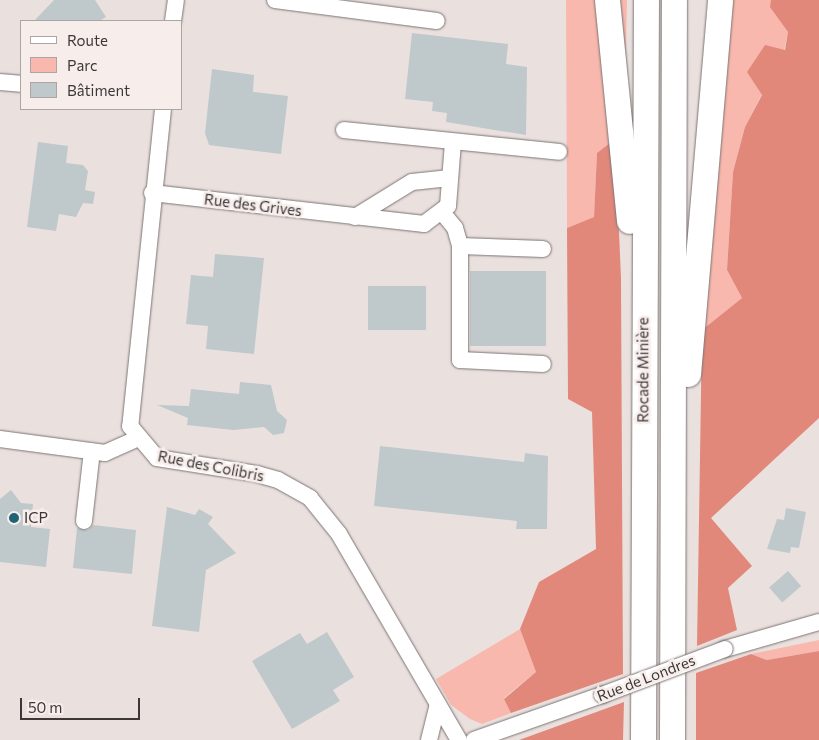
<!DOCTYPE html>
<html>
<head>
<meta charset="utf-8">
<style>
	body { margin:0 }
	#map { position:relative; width:819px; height:740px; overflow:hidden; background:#eae1df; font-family:Commissioner,sans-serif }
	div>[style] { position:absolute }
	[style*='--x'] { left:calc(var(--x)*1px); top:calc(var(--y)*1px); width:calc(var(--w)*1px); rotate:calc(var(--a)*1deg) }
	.green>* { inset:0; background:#f9b8ad }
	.forest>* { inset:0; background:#e1887b }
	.building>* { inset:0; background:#bfc8ca; transform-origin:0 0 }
	.roads { filter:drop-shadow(0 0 1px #7c7473) drop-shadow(0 0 1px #7c7473) }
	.minor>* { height:16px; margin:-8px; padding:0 8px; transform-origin:8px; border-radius:8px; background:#fff }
	.highway>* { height:25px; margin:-12.5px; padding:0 12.5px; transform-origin:12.5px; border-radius:12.5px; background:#fff }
	.bridges { filter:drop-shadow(0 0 1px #7c7473) drop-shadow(0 0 1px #7c7473) }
	.minor-bridge>* { height:16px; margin:-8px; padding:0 8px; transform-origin:8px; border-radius:8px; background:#fff }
	.dots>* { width:14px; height:14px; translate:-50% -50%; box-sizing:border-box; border:2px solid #f7eeec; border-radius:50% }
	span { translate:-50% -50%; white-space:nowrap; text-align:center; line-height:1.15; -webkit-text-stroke:5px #f7eeec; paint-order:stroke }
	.street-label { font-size:15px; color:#3c3838 }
	.poi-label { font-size:15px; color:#3c3838 }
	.left { translate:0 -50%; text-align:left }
	.legend { position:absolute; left:20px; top:20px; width:162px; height:90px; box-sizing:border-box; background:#f7eeec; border:1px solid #aca5a4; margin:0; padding:6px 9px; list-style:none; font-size:15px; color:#3c3838 }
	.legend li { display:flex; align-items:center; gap:10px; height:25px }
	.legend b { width:25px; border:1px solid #aca5a4 }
	.scale { position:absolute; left:20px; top:698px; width:120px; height:22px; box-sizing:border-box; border:2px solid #3c3838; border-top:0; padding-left:6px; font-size:15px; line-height:18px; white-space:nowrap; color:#3c3838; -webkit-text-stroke:4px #f7eeec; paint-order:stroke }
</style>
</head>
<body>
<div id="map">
	<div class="green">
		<i style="clip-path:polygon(566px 0,598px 0,615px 139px,597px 153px,594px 217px,567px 228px)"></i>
		<i style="clip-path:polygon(612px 0,627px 0,625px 86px)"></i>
		<i style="clip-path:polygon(727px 0,771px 0,771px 7px,788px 32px,784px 51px,745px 127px,733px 172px,727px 270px,742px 298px,702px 330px)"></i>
		<i style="clip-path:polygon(520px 629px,536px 672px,504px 698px,511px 713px,482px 724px,470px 719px,451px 705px,436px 679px)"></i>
		<i style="clip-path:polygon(819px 640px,819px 651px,767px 660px,751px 654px)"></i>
	</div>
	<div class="forest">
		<i style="clip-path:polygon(771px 0,819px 0,819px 418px,711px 518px,752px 566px,728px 588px,737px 630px,697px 646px,702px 330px,742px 298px,727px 270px,733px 172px,745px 127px,762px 95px,747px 72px,765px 45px,785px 50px,788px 32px,770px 7px)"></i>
		<i style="clip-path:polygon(615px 139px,621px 278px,623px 674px,511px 713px,504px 699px,536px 672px,520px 629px,539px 582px,596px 549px,592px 412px,568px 399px,567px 228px,594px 217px,597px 153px)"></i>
		<i style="clip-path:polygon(819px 651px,819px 740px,696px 740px,696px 673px,751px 654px,767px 660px)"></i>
		<i style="clip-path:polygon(624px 702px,623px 740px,519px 740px)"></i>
	</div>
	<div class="building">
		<i style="clip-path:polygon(54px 0,95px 0,106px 17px,99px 21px,34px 21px)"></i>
		<i style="clip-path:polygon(412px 33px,508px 44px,506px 64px,527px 67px,526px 135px,446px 122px,447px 113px,432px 111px,433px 102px,405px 99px)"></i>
		<i style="clip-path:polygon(212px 69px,254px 75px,253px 92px,288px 96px,281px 154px,209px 145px,205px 133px)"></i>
		<i style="clip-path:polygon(38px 142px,68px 146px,66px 163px,83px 165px,88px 171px,85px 190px,95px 192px,93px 204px,83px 203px,76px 217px,59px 214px,56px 231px,27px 227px)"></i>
		<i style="clip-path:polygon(215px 254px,264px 258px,254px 354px,206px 349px,208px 326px,186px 324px,191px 275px,213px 277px)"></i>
		<i style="left:546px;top:271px;width:75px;height:76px;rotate:90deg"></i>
		<i style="left:368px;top:286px;width:58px;height:44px"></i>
		<i style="clip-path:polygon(240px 382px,271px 385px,277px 411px,287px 420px,284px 433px,273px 435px,264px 427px,233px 430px,187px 425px,188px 418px,157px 405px,189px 406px,191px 389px,239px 394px)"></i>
		<i style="clip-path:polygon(380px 446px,524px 462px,525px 453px,548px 456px,547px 529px,516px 529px,517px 521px,374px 506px)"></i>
		<i style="clip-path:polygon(11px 490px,21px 503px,33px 504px,31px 527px,50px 529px,46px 567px,0 562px,0 499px)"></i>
		<i style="clip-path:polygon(167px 507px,195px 515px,199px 509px,213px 517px,208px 524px,236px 553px,206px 570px,199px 632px,152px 626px)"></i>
		<i style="clip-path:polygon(786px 508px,806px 512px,799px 548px,791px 547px,790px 553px,767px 549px,777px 519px,784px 520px)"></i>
		<i style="clip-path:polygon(93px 525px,136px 530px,132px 574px,73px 568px,77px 528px,88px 530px)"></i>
		<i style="left:788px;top:571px;width:20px;height:25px;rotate:49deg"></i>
		<i style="clip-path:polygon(327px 632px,354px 677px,333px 690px,340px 701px,292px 729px,252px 661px,300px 633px,307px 644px)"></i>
	</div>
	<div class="roads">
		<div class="minor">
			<i style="--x:275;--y:0;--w:163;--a:7.4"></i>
			<i style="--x:173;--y:21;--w:21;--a:-82"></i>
			<i style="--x:0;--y:82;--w:21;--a:5"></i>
			<i style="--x:163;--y:109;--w:319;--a:95.9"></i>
			<i style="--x:130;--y:426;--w:42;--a:49.8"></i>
			<i style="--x:157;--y:458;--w:101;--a:9.1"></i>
			<i style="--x:257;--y:474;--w:22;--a:16"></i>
			<i style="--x:278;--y:480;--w:37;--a:29"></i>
			<i style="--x:310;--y:498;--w:46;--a:51.1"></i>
			<i style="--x:339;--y:534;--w:238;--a:59.8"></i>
			<i style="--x:344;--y:130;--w:216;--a:5.8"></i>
			<i style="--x:152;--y:193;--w:274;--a:6.5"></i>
			<i style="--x:424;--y:224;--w:30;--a:-37"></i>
			<i style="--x:448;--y:206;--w:64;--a:-85.5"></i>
			<i style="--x:442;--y:212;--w:21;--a:51"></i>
			<i style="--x:455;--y:228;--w:19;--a:74"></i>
			<i style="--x:460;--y:246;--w:114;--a:90"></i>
			<i style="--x:460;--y:360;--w:83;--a:2.8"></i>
			<i style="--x:355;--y:217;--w:67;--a:-31.6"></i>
			<i style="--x:412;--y:182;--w:38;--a:-6"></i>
			<i style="--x:460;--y:246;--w:83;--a:2.1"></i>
			<i style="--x:0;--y:439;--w:106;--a:7.6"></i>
			<i style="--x:105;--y:453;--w:35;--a:-24"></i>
			<i style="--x:84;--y:521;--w:70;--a:-83.5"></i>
			<i style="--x:725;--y:649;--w:98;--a:-16"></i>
			<i style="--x:429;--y:740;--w:37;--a:-76"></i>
			<i style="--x:474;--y:740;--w:136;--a:-19.4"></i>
		</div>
		<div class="highway">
			<i style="--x:607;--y:0;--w:222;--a:84.3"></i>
			<i style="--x:688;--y:374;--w:375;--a:-85.1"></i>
			<i style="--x:643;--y:740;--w:740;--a:-89.77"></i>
			<i style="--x:672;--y:740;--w:740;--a:-89.85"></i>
		</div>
	</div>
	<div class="bridges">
		<div class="minor-bridge">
			<i style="--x:602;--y:695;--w:131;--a:-20.5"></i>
		</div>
	</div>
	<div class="dots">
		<i style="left:14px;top:518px;background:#1f6375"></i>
	</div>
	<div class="street-label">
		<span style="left:253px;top:205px;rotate:7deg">Rue des Grives</span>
		<span style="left:643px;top:370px;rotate:-90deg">Rocade Minière</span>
		<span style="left:211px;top:466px;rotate:11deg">Rue des Colibris</span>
		<span style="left:646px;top:678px;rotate:-21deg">Rue de Londres</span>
	</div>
	<div class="poi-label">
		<span class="left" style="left:24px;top:518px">ICP</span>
	</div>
	<ul class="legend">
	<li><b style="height:6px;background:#fff"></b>Route</li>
	<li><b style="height:14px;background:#f9b8ad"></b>Parc</li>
	<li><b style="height:14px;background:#bfc8ca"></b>Bâtiment</li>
	</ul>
	<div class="scale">50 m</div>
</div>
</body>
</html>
